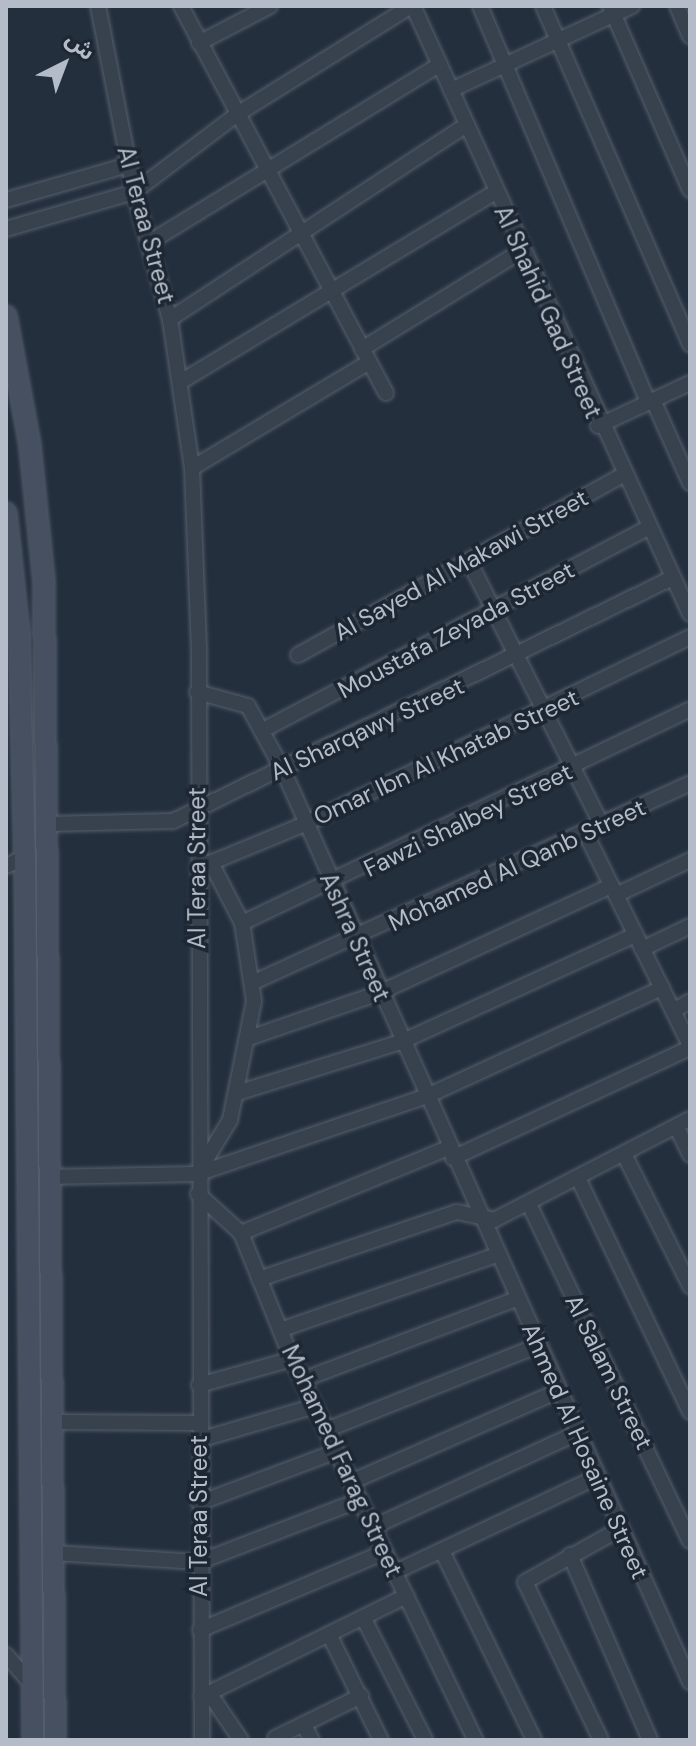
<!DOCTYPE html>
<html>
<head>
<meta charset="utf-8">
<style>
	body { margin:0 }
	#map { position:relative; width:696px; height:1746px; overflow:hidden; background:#242f3e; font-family:"DM Sans","Noto Sans Arabic",sans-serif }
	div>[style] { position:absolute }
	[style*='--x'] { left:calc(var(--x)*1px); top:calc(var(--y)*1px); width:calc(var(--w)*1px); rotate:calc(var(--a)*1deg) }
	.roads { filter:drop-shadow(0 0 2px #565f6c) drop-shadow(0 0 2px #565f6c) }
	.street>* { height:14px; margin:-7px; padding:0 7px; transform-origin:7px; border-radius:7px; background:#38414e }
	.secondary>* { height:20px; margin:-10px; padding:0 10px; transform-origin:10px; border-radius:10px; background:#465061 }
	span { translate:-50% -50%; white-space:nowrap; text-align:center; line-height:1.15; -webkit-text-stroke:7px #1d2633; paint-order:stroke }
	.street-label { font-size:24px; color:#b4bcc9 }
	.frame { position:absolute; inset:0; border:8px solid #b4bcc9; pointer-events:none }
	.north { position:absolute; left:24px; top:24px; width:80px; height:80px; -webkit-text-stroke:6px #1d2633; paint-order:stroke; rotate:42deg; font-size:22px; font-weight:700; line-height:32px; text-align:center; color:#b4bcc9 }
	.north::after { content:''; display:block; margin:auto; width:28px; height:36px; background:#b4bcc9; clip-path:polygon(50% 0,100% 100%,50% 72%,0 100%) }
</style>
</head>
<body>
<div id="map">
	<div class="roads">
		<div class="street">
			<i style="--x:98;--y:6;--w:189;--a:79"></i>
			<i style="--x:134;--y:192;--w:132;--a:74.2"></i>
			<i style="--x:170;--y:319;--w:151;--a:81.6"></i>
			<i style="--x:192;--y:468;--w:180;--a:87.8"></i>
			<i style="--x:199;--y:648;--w:1092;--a:89.84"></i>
			<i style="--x:181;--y:6;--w:438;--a:62.1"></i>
			<i style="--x:413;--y:6;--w:668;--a:65.51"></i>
			<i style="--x:480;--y:6;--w:430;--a:67"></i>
			<i style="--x:543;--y:6;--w:369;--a:66.5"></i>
			<i style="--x:610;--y:6;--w:201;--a:66.5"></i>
			<i style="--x:677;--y:6;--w:33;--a:67"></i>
			<i style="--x:199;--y:43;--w:80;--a:-27.5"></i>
			<i style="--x:451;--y:90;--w:200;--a:-24.9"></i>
			<i style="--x:6;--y:200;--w:127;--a:-16"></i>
			<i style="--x:6;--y:229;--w:133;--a:-16.1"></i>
			<i style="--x:134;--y:192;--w:128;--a:-37"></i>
			<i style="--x:236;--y:115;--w:206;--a:-31.9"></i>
			<i style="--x:150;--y:242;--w:340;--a:-31.5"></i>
			<i style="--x:170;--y:319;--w:354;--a:-33.2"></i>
			<i style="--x:362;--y:349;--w:187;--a:-31.6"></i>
			<i style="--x:182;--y:381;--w:366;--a:-31.1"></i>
			<i style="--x:653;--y:400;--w:91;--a:66"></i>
			<i style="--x:598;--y:426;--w:102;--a:-25.1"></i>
			<i style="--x:192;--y:468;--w:206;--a:-30.9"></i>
			<i style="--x:470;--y:563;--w:294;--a:63.3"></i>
			<i style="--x:298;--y:655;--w:372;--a:-29"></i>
			<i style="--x:197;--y:692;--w:53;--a:15.4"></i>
			<i style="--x:248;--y:706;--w:73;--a:61.3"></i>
			<i style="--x:283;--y:770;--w:999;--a:65.95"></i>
			<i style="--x:263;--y:730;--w:435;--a:-27.7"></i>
			<i style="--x:47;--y:824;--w:126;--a:-1.4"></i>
			<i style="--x:173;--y:821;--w:555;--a:-25.96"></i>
			<i style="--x:586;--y:834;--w:235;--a:63.8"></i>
			<i style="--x:6;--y:866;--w:21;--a:-25"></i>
			<i style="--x:198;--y:868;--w:116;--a:-22.4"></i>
			<i style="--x:305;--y:824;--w:428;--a:-25.9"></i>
			<i style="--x:616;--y:895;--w:82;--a:-25.3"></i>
			<i style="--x:242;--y:923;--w:496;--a:-25.5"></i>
			<i style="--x:642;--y:949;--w:53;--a:-25.6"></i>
			<i style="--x:254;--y:982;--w:479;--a:-24.5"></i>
			<i style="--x:673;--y:1011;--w:20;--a:-30"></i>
			<i style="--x:249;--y:1038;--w:138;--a:-19.1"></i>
			<i style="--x:379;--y:993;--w:255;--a:-24.8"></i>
			<i style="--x:237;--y:1093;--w:172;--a:-17.3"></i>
			<i style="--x:401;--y:1042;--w:257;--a:-24.6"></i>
			<i style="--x:676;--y:1126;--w:32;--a:64"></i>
			<i style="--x:624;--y:1154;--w:148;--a:63.4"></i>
			<i style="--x:453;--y:1158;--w:261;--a:-24.9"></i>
			<i style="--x:198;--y:1173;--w:62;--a:-58.9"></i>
			<i style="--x:230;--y:1120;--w:121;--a:-78.6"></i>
			<i style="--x:254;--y:1001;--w:79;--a:-98.7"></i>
			<i style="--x:242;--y:923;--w:68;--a:-117.3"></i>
			<i style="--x:47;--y:1177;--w:150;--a:-1.1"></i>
			<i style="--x:197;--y:1174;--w:241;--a:-18.7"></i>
			<i style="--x:425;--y:1097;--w:261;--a:-24.7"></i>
			<i style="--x:578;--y:1178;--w:259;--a:64.4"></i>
			<i style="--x:198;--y:1194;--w:58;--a:42.2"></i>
			<i style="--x:241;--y:1233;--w:136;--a:68"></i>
			<i style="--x:292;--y:1359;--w:423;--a:64.3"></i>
			<i style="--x:529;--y:1204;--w:373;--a:64.5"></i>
			<i style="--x:241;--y:1233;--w:224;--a:-22.3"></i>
			<i style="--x:259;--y:1279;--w:209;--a:-18.7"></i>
			<i style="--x:457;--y:1212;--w:38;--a:12"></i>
			<i style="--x:494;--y:1220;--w:220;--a:-27.3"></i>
			<i style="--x:280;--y:1330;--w:230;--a:-19.1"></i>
			<i style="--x:302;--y:1380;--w:229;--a:-20.7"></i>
			<i style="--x:199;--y:1385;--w:97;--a:-15.6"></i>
			<i style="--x:52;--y:1422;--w:147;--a:0.4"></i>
			<i style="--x:326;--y:1430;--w:227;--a:-21.7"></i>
			<i style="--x:199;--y:1440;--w:121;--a:-16.3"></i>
			<i style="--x:351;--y:1482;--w:226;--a:-23.7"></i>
			<i style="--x:199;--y:1503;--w:147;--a:-20.6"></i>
			<i style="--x:373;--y:1527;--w:225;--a:-24.7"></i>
			<i style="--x:442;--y:1551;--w:210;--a:64"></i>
			<i style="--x:54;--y:1553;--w:145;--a:3.6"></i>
			<i style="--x:199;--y:1562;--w:173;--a:-21.1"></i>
			<i style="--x:570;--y:1555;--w:202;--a:66.6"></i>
			<i style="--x:395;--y:1572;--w:223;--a:-25.2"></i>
			<i style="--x:363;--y:1617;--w:138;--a:63.2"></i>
			<i style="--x:200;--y:1630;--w:201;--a:-22.9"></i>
			<i style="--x:329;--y:1634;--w:118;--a:63.9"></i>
			<i style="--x:6;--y:1655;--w:43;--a:48.8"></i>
			<i style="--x:209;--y:1693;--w:57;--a:55.8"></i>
			<i style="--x:201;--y:1697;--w:229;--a:-26.2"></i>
			<i style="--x:303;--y:1724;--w:18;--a:61"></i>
			<i style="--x:275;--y:1738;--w:96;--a:-26"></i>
			<i style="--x:601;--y:1740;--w:175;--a:-115.7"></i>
			<i style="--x:525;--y:1582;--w:109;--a:-29.2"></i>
		</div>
		<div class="secondary">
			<i style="--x:6;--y:316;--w:132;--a:79.5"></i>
			<i style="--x:30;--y:446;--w:137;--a:84.1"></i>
			<i style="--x:44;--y:582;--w:1158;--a:89.46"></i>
			<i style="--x:6;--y:513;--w:122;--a:83.9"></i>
			<i style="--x:19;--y:634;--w:223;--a:88.5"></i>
			<i style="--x:25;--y:857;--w:883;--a:89.48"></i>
		</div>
	</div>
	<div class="street-label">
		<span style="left:146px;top:225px;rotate:75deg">Al Teraa Street</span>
		<span style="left:548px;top:312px;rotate:66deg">Al Shahid Gad Street</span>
		<span style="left:461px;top:565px;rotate:-29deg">Al Sayed Al Makawi Street</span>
		<span style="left:456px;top:630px;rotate:-28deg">Moustafa Zeyada Street</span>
		<span style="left:367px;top:729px;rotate:-25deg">Al Sharqawy Street</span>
		<span style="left:446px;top:757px;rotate:-25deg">Omar Ibn Al Khatab Street</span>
		<span style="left:468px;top:820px;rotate:-26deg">Fawzi Shalbey Street</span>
		<span style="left:517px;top:865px;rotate:-25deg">Mohamed Al Qanb Street</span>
		<span style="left:197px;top:868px;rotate:-90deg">Al Teraa Street</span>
		<span style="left:355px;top:937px;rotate:66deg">Ashra Street</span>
		<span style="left:609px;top:1372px;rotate:64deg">Al Salam Street</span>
		<span style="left:585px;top:1451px;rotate:66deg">Ahmed Al Hosaine Street</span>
		<span style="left:342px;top:1461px;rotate:65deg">Mohamed Farag Street</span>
		<span style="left:199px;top:1516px;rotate:-90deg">Al Teraa Street</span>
	</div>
	<div class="frame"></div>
	<div class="north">ش</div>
</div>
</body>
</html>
